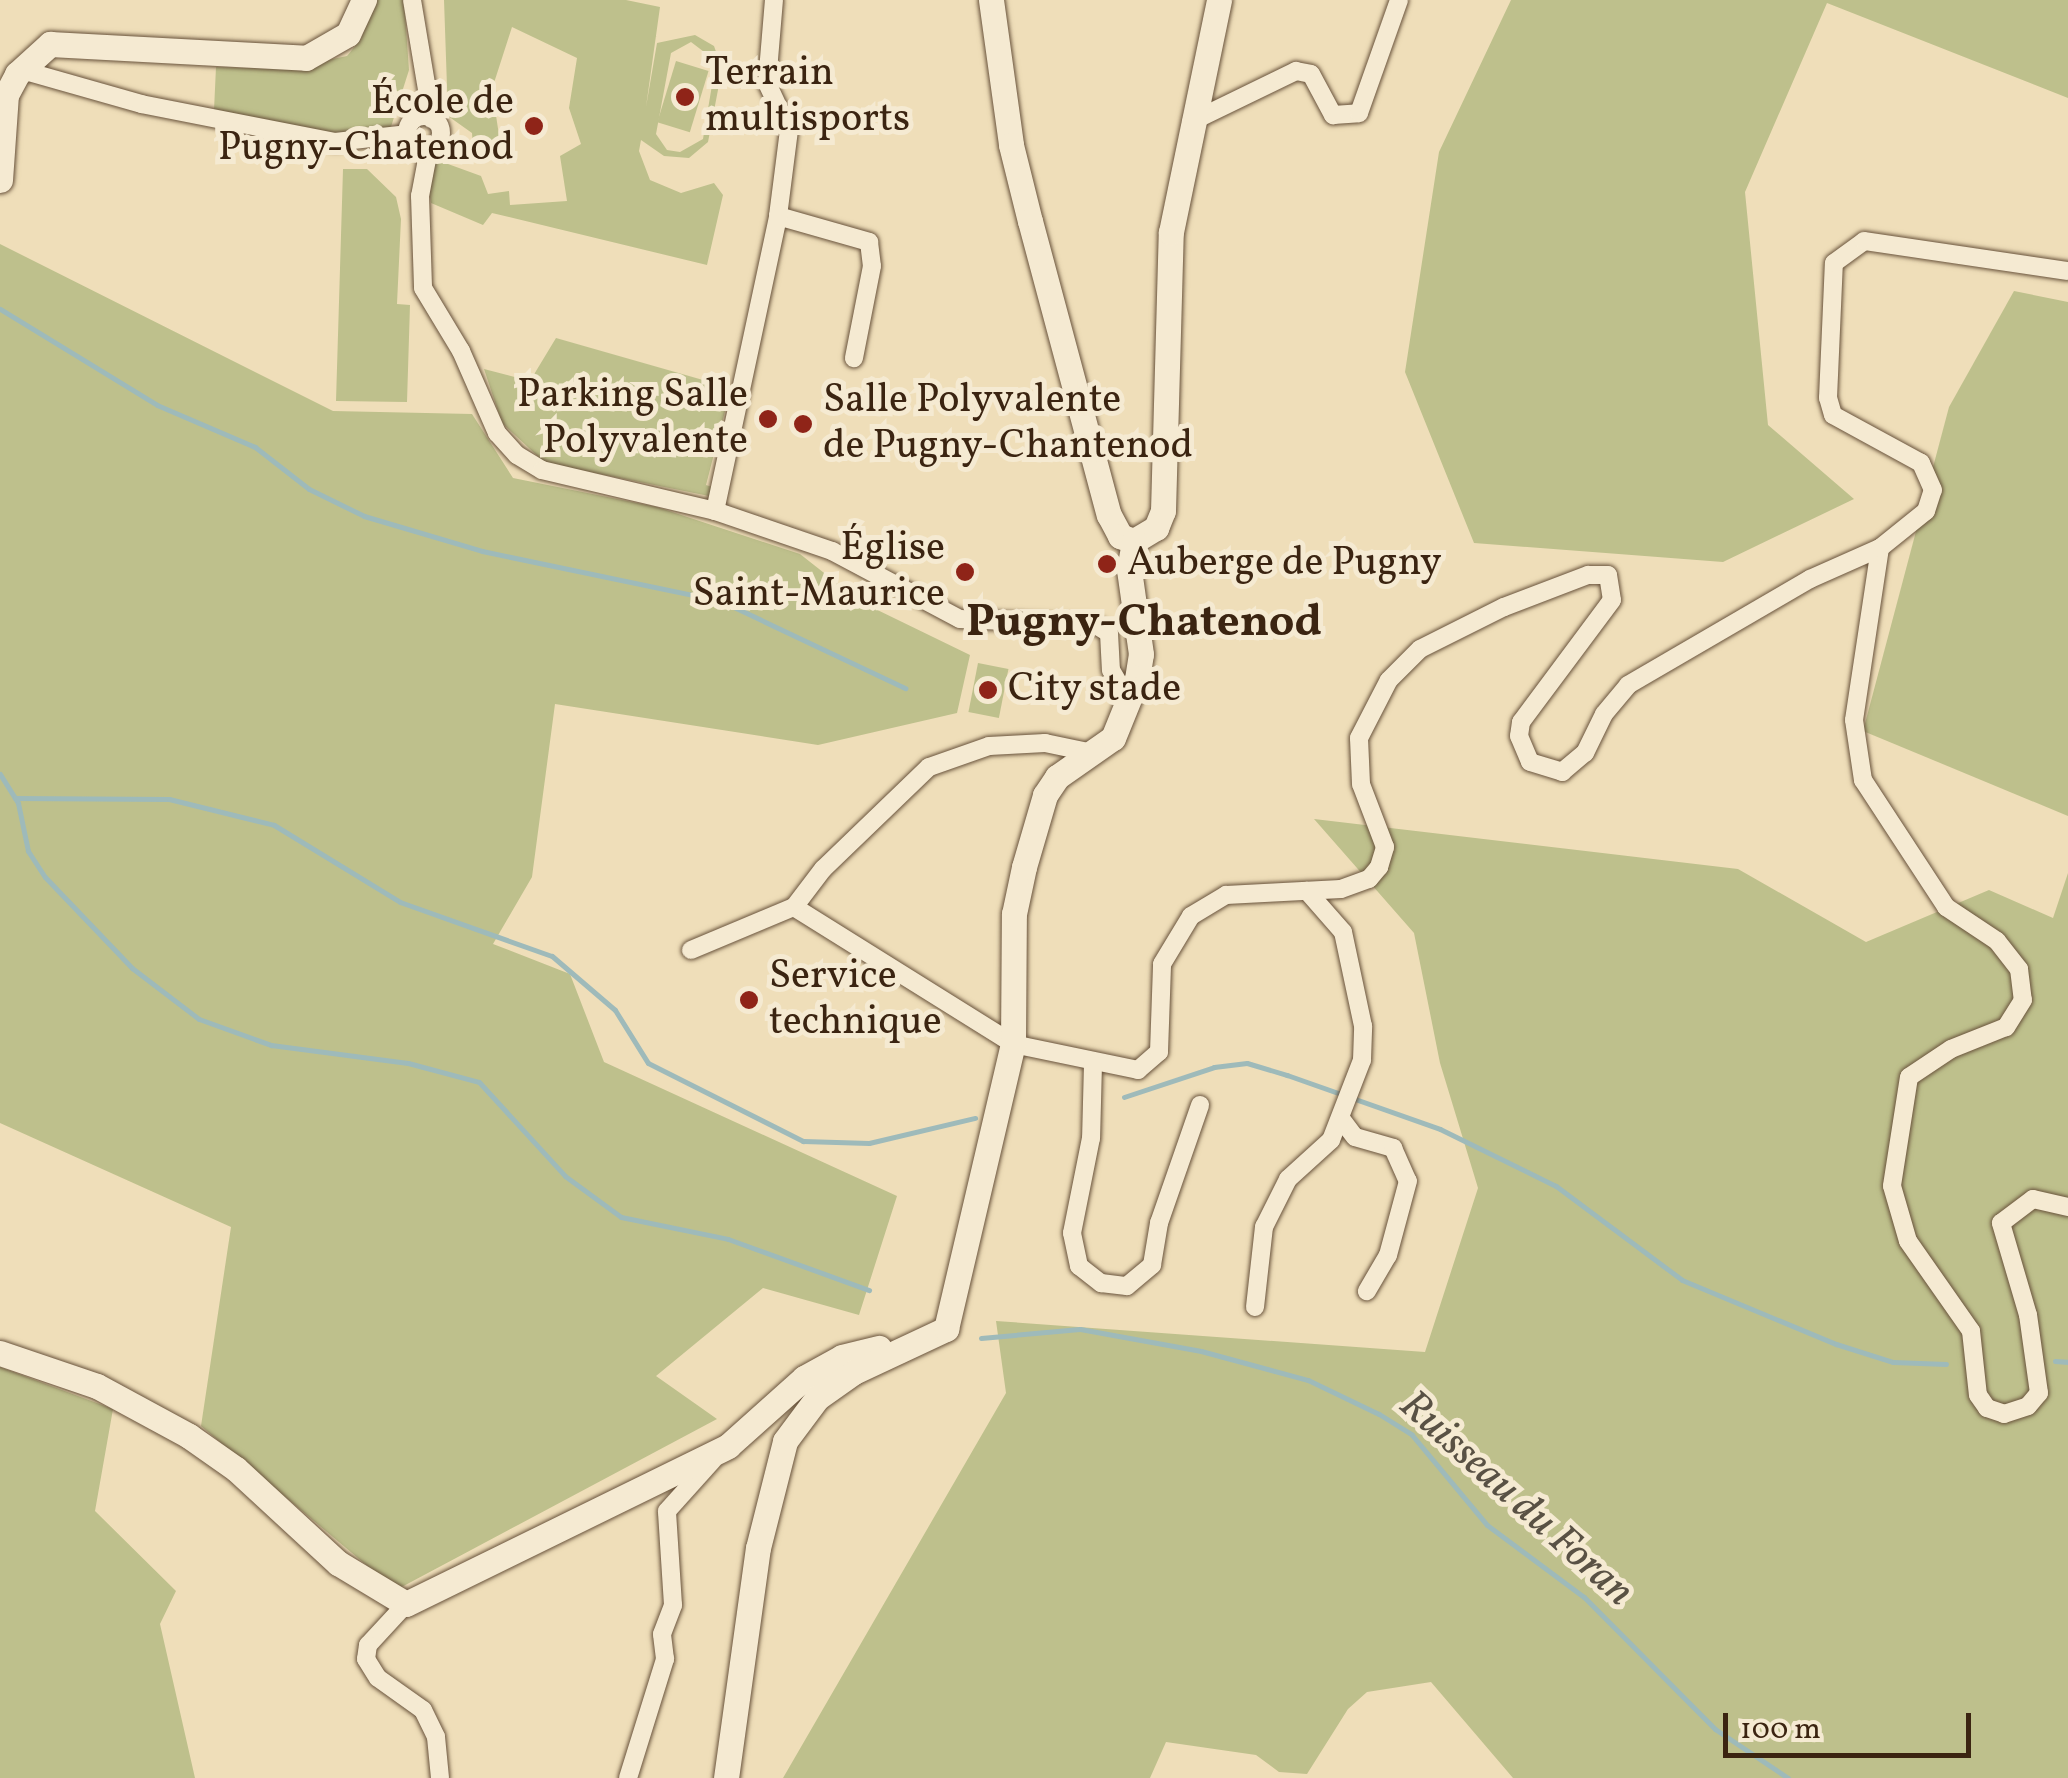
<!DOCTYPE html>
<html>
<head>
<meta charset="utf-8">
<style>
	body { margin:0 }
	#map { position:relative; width:2068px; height:1778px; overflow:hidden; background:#efdeb9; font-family:Vollkorn,serif }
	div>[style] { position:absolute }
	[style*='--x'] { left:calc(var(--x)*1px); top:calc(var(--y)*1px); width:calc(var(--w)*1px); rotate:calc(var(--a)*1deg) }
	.green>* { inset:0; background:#bec08c; transform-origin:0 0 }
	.stream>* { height:5px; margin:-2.5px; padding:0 2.5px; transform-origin:2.5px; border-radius:2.5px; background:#9ebaba }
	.roads { filter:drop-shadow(0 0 2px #68523b) drop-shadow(0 0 2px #68523b) }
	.street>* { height:18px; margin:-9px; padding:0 9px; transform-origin:9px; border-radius:9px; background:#f5ead2 }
	.street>.ring { margin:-9px; padding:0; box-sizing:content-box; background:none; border:18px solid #f5ead2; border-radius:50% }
	.secondary>* { height:25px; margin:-12.5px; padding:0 12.5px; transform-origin:12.5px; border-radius:12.5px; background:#f5ead2 }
	.dots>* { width:28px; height:28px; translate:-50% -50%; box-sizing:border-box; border:5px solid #f5ead2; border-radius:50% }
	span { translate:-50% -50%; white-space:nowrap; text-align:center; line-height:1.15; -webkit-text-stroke:10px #f5ead2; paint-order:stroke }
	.poi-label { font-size:40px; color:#3b2411 }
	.left { translate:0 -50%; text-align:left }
	.right { translate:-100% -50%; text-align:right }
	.water-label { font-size:42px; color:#595144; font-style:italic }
	.quarter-label { font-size:45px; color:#3b2411; font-weight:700 }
	.scale { position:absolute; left:1723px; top:1713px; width:248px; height:45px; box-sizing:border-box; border:5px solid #3b2411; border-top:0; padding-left:12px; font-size:30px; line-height:35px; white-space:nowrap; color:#3b2411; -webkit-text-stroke:8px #f5ead2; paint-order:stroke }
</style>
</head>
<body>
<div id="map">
	<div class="green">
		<i style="clip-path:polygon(374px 0,404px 0,409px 70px,390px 130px,338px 138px,214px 110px,216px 67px,285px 69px,347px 56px,361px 39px)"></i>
		<i style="clip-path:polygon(evenodd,444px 0,626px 0,660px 7px,646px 107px,657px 43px,695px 35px,714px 46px,722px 69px,708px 142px,689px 158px,664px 156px,641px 140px,639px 151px,650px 180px,681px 193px,714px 183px,723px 195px,707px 265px,492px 213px,483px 225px,431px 203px,426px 172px,437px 160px,481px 176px,488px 194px,509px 191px,510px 205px,567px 201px,560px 156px,581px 144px,569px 108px,577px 58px,512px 27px,492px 89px,502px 155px,473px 147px,472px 133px,448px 116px,444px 0,691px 42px,716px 61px,703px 139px,680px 152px,667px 150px,656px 134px,671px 53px,691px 42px)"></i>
		<i style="clip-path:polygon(1511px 0,2068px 0,2068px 98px,1827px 3px,1745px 192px,1768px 425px,1854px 499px,1723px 562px,1474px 543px,1405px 372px,1439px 152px)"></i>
		<i style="left:676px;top:61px;width:34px;height:64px;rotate:17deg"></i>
		<i style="clip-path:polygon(343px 169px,367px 169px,396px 197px,401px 219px,397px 304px,410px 305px,407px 402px,336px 401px)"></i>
		<i style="clip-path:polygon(0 244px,333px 411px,472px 414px,513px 478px,657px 507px,800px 554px,861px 602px,970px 655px,957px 713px,818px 745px,555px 704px,532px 877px,493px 944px,570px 974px,604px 1062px,897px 1196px,859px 1315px,763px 1288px,656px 1376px,717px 1419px,396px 1590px,201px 1426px,231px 1227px,0 1123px)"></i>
		<i style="clip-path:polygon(2014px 291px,2068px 302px,2068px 816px,1863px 731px,1949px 407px)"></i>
		<i style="clip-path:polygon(556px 338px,731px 388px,706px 485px,715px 488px,714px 497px,545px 463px,502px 423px,484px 369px,530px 381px)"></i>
		<i style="left:978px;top:663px;width:31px;height:50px;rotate:11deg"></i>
		<i style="clip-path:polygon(1314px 819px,1738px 869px,1866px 942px,1989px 890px,2053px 918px,2068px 873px,2068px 1778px,1513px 1778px,1431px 1682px,1367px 1692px,1348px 1709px,1307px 1774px,1279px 1772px,1256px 1755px,1166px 1742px,1150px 1778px,783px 1778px,1006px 1393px,996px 1321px,1425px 1352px,1478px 1188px,1440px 1063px,1414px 933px)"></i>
		<i style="clip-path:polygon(0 1367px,113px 1409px,95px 1511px,176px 1591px,160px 1624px,195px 1778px,0 1778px)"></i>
	</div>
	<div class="stream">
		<i style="--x:0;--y:309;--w:184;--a:31.4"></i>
		<i style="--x:157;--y:405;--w:107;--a:23.2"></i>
		<i style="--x:255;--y:447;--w:68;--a:37.9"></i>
		<i style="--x:309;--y:489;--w:61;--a:26.1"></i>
		<i style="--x:364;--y:516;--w:123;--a:16.5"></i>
		<i style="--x:482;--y:551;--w:244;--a:11.8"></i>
		<i style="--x:721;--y:601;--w:204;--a:25.3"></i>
		<i style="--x:0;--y:774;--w:34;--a:58"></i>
		<i style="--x:18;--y:803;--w:49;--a:78.2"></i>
		<i style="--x:28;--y:851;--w:31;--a:57"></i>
		<i style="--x:45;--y:877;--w:126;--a:46.3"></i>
		<i style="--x:132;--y:968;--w:84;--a:37.3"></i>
		<i style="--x:199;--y:1019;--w:77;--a:19.9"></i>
		<i style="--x:271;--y:1045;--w:138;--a:7.5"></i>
		<i style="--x:408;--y:1063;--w:73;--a:15"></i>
		<i style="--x:479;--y:1082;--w:127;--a:47.5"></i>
		<i style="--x:565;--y:1176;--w:69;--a:36.2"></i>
		<i style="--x:621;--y:1217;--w:109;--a:11.6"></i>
		<i style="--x:728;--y:1239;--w:150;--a:19.9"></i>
		<i style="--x:15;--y:798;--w:154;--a:0.4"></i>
		<i style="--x:169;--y:799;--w:108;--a:13.9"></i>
		<i style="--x:274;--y:825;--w:148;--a:31.4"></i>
		<i style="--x:400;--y:902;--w:161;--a:19.6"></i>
		<i style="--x:552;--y:956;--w:83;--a:40.6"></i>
		<i style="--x:615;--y:1010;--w:62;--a:58.1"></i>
		<i style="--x:648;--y:1063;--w:174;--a:26.7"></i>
		<i style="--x:803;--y:1141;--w:66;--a:1.7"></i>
		<i style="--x:869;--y:1143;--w:109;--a:-13.3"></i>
		<i style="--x:1124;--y:1097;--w:95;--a:-18.4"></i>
		<i style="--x:1214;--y:1067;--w:33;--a:-7"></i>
		<i style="--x:1247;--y:1063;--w:42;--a:16.7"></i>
		<i style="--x:1287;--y:1075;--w:162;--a:19.4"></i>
		<i style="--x:1440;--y:1129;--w:129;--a:26.2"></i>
		<i style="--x:1556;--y:1186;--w:157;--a:36.7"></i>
		<i style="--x:1682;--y:1280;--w:167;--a:22.6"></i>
		<i style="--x:1836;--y:1344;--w:60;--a:17.5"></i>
		<i style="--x:1893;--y:1362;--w:53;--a:2.2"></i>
		<i style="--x:981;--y:1338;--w:99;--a:-5.2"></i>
		<i style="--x:1080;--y:1329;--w:123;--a:10.3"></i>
		<i style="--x:1201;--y:1351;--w:111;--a:15.2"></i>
		<i style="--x:1308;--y:1380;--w:79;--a:25.6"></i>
		<i style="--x:1379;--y:1414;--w:39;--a:32"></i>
		<i style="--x:1412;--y:1435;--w:117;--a:50.2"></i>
		<i style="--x:1487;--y:1525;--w:121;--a:36.6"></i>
		<i style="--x:1584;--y:1597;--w:186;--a:45.2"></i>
		<i style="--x:1715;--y:1729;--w:88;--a:33.9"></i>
		<i style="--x:2055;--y:1361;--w:13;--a:4"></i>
	</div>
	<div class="roads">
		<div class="street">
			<i style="--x:412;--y:0;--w:121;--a:80.5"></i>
			<i style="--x:22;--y:70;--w:124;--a:15.9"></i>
			<i style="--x:141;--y:104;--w:198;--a:11.1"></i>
			<i style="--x:335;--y:142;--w:72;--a:-6.3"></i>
			<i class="ring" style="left:407px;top:116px;width:16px;height:16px"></i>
			<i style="--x:1191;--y:122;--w:117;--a:-25.9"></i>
			<i style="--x:1296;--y:71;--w:15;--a:11"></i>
			<i style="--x:1311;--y:74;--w:47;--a:61.8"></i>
			<i style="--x:1333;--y:115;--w:26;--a:-4"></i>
			<i style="--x:1359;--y:113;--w:120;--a:-70.5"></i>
			<i style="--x:429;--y:149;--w:48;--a:100.8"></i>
			<i style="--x:420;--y:196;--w:92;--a:88.1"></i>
			<i style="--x:423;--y:288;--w:74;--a:58.9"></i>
			<i style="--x:461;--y:351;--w:90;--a:66.3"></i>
			<i style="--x:497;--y:433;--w:30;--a:48"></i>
			<i style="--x:517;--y:455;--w:29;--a:31"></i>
			<i style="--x:542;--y:470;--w:178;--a:13.3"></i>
			<i style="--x:715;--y:511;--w:124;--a:18.9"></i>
			<i style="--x:832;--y:551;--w:145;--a:28"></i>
			<i style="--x:960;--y:619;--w:136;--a:2.5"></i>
			<i style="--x:1096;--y:625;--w:15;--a:32"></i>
			<i style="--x:1109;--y:633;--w:37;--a:87"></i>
			<i style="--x:1111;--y:670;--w:39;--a:60"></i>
			<i style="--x:778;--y:216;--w:95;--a:15.9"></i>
			<i style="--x:869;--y:242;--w:24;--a:83"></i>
			<i style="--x:872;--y:266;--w:94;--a:101.1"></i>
			<i style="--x:715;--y:511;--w:302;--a:-77.9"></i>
			<i style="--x:778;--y:216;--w:87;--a:-82.7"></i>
			<i style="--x:789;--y:130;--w:52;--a:-115.1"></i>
			<i style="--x:767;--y:83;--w:83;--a:-85.2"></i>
			<i style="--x:1880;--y:548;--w:174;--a:98.6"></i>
			<i style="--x:1854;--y:720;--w:61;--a:81.5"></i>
			<i style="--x:1863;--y:780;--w:152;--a:56.8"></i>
			<i style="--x:1946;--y:907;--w:61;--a:33.7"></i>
			<i style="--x:1997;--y:941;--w:36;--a:52"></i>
			<i style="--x:2019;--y:969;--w:31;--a:83"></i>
			<i style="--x:2023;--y:1000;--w:32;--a:122"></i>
			<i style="--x:2006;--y:1027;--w:59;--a:158.2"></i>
			<i style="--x:1951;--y:1049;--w:50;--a:146.3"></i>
			<i style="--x:1909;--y:1077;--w:110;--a:98.9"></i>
			<i style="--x:1892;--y:1186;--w:57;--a:73.8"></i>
			<i style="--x:1908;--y:1241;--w:110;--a:55"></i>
			<i style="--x:1971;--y:1331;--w:64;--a:83.8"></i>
			<i style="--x:1978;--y:1395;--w:16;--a:55"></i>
			<i style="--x:1987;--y:1408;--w:18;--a:19"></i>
			<i style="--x:2004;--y:1414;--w:25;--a:-18"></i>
			<i style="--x:2028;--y:1406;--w:17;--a:-50"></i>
			<i style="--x:2039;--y:1393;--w:79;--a:-98"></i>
			<i style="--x:2028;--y:1315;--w:96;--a:-106.4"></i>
			<i style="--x:2001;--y:1223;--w:40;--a:-37"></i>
			<i style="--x:2033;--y:1199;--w:36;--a:13"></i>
			<i style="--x:1093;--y:753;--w:49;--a:-168.2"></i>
			<i style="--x:1045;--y:743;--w:56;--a:176.9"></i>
			<i style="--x:989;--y:746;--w:64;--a:160.7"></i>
			<i style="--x:929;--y:767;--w:147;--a:136.1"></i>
			<i style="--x:823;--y:869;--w:48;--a:127.3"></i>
			<i style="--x:794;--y:907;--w:258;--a:32"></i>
			<i style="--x:1013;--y:1044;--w:128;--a:11.7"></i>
			<i style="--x:1138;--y:1070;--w:28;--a:-41"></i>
			<i style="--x:1159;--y:1052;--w:88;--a:-88"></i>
			<i style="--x:1162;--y:964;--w:56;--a:-58.9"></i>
			<i style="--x:1191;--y:916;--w:41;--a:-31"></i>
			<i style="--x:1226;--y:895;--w:115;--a:-3"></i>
			<i style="--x:1341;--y:889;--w:30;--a:-20"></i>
			<i style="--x:1369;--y:879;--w:16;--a:-50"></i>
			<i style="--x:1379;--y:867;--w:21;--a:-73"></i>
			<i style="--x:1385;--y:847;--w:67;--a:-110.9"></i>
			<i style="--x:1361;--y:784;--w:46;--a:-92.5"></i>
			<i style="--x:1359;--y:738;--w:65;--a:-62.7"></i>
			<i style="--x:1389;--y:680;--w:44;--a:-45"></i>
			<i style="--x:1420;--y:649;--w:94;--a:-26.6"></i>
			<i style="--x:1504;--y:607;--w:90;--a:-20.9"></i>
			<i style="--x:1588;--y:575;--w:20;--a:0"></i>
			<i style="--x:1608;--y:575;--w:25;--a:81"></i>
			<i style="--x:1612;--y:600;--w:152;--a:126.7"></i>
			<i style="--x:1521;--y:722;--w:14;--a:98"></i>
			<i style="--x:1519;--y:736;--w:28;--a:67"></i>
			<i style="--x:1530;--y:762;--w:34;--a:17"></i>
			<i style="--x:1562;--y:772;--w:30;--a:-40"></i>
			<i style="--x:1585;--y:753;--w:43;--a:-64"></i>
			<i style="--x:1604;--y:714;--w:38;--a:-50"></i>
			<i style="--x:1628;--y:685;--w:211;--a:-30.2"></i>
			<i style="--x:1810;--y:579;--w:77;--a:-23.9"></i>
			<i style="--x:1880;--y:548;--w:59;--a:-38.8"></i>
			<i style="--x:1926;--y:511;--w:22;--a:-72"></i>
			<i style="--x:1933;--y:490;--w:30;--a:-114"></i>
			<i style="--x:1921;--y:463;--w:100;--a:-151.4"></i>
			<i style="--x:1833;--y:415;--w:18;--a:-106"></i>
			<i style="--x:1828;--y:398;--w:135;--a:-87.5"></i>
			<i style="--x:1834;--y:263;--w:37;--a:-36"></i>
			<i style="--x:1864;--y:241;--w:206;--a:8.4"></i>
			<i style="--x:691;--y:950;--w:112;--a:-22.7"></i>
			<i style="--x:1093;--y:1064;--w:74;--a:91.5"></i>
			<i style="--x:1091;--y:1138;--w:97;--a:101.3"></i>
			<i style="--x:1072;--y:1233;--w:34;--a:78"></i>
			<i style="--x:1079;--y:1266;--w:28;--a:38"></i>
			<i style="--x:1101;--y:1283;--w:26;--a:7"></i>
			<i style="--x:1127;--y:1286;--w:33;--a:-40"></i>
			<i style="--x:1152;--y:1265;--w:43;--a:-80.5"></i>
			<i style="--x:1159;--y:1223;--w:125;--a:-70.8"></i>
			<i style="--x:1342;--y:1120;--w:21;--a:53"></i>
			<i style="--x:1355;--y:1137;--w:40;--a:16"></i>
			<i style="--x:1393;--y:1148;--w:36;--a:66"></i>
			<i style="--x:1408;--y:1181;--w:77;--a:105.1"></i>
			<i style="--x:1388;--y:1255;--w:42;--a:120.3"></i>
			<i style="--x:1255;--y:1307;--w:81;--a:-83.6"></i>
			<i style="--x:1264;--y:1227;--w:54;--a:-63.4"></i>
			<i style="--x:1288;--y:1179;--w:58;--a:-42.2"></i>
			<i style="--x:1331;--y:1140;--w:86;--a:-68.8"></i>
			<i style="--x:1362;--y:1060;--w:34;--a:-88"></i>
			<i style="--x:1363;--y:1026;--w:96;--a:-102"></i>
			<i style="--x:1343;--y:932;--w:55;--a:-131.3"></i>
			<i style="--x:406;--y:1604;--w:56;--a:132.8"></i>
			<i style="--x:368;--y:1645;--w:14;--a:98"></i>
			<i style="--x:366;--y:1659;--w:22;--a:58"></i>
			<i style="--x:378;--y:1678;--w:55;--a:35.4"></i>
			<i style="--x:423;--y:1710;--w:30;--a:64"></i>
			<i style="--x:436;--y:1737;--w:41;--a:84.4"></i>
			<i style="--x:628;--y:1778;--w:125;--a:-72.7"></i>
			<i style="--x:665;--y:1659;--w:25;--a:-97"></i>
			<i style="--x:662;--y:1634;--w:31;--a:-69"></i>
			<i style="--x:673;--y:1605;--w:94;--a:-93.7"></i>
			<i style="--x:667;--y:1511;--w:69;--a:-48"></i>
		</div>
		<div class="secondary">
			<i style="--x:991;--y:0;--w:146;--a:82.1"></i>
			<i style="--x:1011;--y:145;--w:78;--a:76"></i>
			<i style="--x:1030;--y:221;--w:304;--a:75"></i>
			<i style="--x:1109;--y:515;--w:24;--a:62"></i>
			<i style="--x:1120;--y:536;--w:15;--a:20"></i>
			<i style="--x:0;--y:180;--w:85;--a:-86"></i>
			<i style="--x:6;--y:95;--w:24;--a:-62"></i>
			<i style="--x:17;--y:74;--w:45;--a:-42.3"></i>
			<i style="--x:50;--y:44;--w:256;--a:3.1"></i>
			<i style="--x:306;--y:58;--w:48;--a:-29.7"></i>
			<i style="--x:348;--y:34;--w:38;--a:-65"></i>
			<i style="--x:1134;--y:541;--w:26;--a:-31"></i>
			<i style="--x:1156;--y:528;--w:18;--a:-68"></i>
			<i style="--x:1163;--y:511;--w:279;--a:-88.4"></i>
			<i style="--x:1171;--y:232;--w:237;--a:-78.3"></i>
			<i style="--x:0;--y:1353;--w:102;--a:18.8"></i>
			<i style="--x:97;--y:1386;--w:105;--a:28.5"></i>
			<i style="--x:189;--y:1436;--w:57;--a:35.1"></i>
			<i style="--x:236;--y:1469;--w:139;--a:42.7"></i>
			<i style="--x:338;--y:1563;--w:79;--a:31.1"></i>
			<i style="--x:406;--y:1604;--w:359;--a:-26.1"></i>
			<i style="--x:728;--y:1446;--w:102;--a:-41.8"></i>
			<i style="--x:804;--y:1378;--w:43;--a:-28.9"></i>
			<i style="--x:842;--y:1357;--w:38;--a:-14"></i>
			<i style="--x:726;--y:1778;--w:232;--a:-82.1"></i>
			<i style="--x:758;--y:1548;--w:110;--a:-75.8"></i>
			<i style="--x:785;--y:1441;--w:54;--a:-53.3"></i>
			<i style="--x:817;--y:1398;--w:45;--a:-35.1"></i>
			<i style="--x:854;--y:1372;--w:102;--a:-25.1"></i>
			<i style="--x:946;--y:1329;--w:293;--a:-76.8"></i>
			<i style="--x:1013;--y:1044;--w:130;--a:-89.6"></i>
			<i style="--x:1014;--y:914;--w:48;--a:-78"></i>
			<i style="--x:1024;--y:867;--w:75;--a:-73.7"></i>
			<i style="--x:1045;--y:795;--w:22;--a:-56"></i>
			<i style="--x:1057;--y:777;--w:68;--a:-34.9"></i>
			<i style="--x:1113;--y:738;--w:64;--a:-67.9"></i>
			<i style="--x:1137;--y:679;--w:25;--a:-81"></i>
			<i style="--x:1141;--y:654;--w:85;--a:-98.1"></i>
			<i style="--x:1129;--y:570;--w:29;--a:-80"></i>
		</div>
	</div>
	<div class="dots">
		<i style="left:685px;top:97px;background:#8f2418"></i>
		<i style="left:534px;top:126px;background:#8f2418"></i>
		<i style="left:768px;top:419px;background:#8f2418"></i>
		<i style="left:803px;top:424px;background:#8f2418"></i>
		<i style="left:1107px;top:564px;background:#8f2418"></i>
		<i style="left:965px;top:572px;background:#8f2418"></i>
		<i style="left:988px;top:690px;background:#8f2418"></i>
		<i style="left:749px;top:1000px;background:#8f2418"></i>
	</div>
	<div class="poi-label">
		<span class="left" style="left:705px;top:97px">Terrain<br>multisports</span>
		<span class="right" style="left:514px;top:126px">École de<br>Pugny-Chatenod</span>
		<span class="right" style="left:748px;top:419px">Parking Salle<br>Polyvalente</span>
		<span class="left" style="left:823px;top:424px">Salle Polyvalente<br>de Pugny-Chantenod</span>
		<span class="right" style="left:945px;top:572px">Église<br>Saint-Maurice</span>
		<span class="left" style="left:1127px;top:564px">Auberge de Pugny</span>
		<span class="left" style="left:1008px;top:690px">City stade</span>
		<span class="left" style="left:769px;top:1000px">Service<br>technique</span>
	</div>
	<div class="water-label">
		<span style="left:1515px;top:1500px;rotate:42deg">Ruisseau du Foran</span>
	</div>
	<div class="quarter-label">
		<span style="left:1144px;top:624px">Pugny-Chatenod</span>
	</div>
	<div class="scale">100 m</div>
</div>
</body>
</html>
